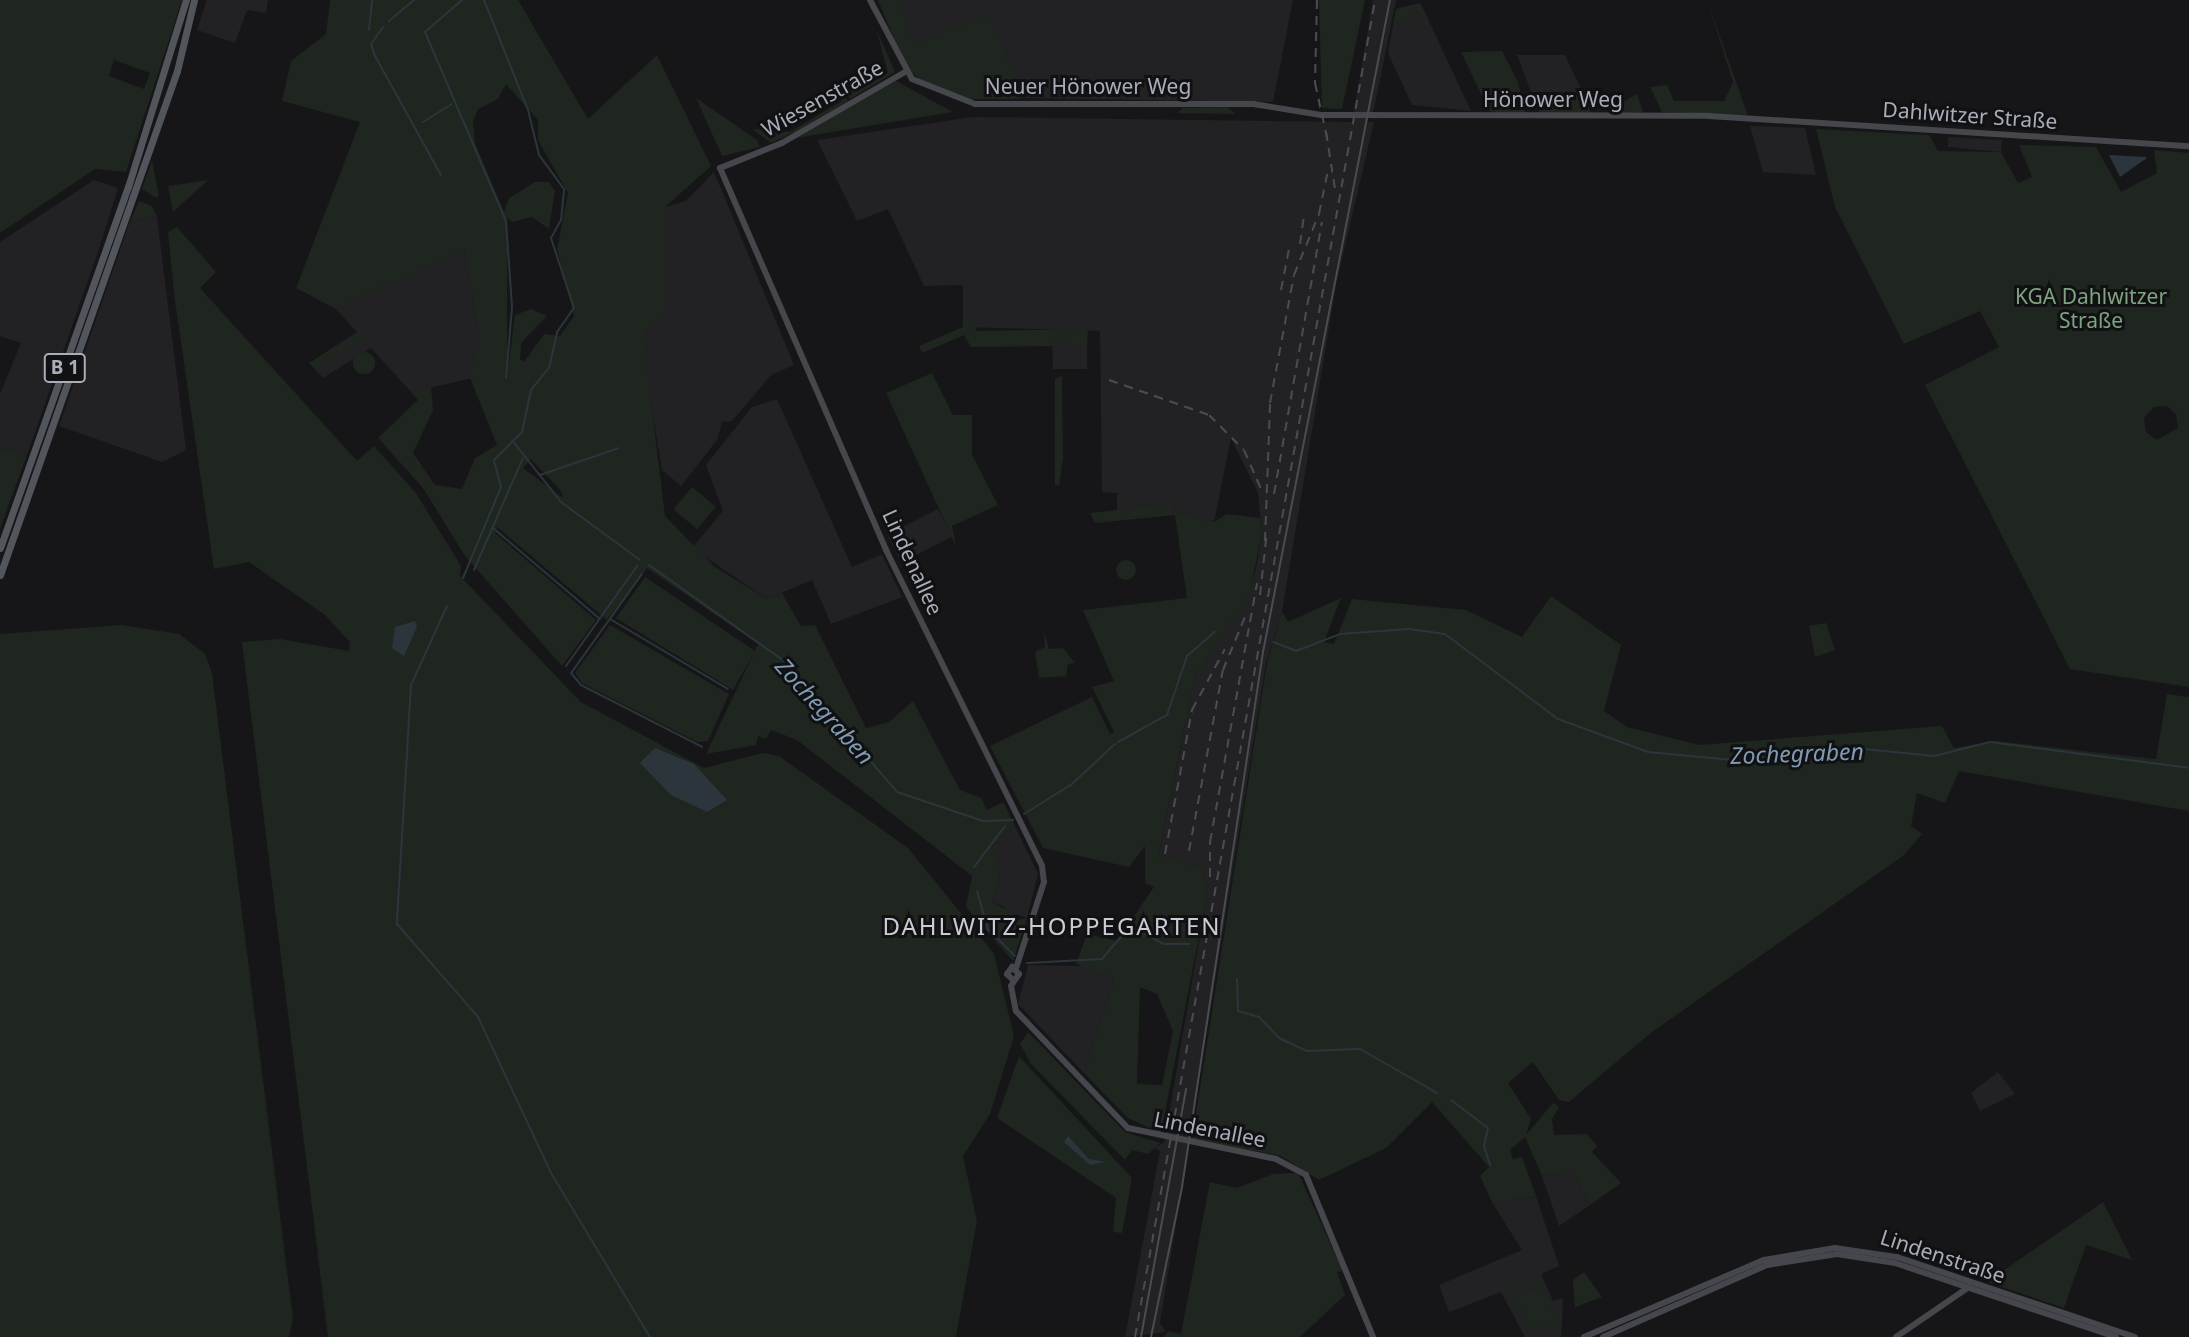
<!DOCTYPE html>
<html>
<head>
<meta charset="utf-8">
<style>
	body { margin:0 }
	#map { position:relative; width:2189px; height:1337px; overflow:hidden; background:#161618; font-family:"Noto Sans",sans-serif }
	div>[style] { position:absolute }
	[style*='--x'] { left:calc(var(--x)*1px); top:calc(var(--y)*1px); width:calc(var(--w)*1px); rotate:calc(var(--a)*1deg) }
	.built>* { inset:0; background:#222225; transform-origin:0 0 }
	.green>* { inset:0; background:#1e261f; transform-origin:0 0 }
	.round { border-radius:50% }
	.water>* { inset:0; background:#2c353c }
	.stream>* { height:2px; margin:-1px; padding:0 1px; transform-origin:1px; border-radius:1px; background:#2c353c }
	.secondary>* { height:6px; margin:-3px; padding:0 3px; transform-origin:3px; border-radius:3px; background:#45474d }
	.primary>* { height:7px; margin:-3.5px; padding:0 3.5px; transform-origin:3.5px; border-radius:3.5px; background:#53555c }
	.tram>* { height:2px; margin:-1px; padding:0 1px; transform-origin:1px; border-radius:1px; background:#4a4c52 }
	.rail>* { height:2px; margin-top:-1px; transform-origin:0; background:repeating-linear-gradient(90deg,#4a4c52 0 9px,transparent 0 16px) }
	span { translate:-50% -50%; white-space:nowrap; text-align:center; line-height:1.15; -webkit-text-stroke:6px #111113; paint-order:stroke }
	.shield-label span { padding:2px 5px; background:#111113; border:2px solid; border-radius:5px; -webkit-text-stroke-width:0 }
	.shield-label { font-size:19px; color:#a8adb8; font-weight:700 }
	.street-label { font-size:21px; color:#a8adb8 }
	.park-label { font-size:21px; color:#7fa381 }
	.water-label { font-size:23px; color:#7f9bb3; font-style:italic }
	.quarter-label { font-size:24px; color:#c9ccd4; letter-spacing:2px }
</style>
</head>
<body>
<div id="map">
	<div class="built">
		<i style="clip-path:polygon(207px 0,268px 0,266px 13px,247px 10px,235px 43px,197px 30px)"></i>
		<i style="clip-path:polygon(878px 0,1293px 0,1273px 102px,974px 97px,897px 46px)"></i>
		<i style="clip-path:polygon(1373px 0,1396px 0,1374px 109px,1365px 122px,1374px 122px,1336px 285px,1282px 612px,1266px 663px,1160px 1323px,1166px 1332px,1125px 1337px,1160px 1151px,1153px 1148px,1164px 1143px,1207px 895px,1202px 867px,1158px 857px,1195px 676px,1247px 598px,1256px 568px,1262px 535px,1258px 493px,1231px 438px,1214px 522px,1174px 511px,1173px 504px,1117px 514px,1117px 493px,1102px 492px,1100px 331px,963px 327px,963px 285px,924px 286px,888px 209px,857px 221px,817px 140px,973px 117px,1352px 122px)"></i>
		<i style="clip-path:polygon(1420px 3px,1421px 4px,1471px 111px,1412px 105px,1388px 53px,1396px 9px)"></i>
		<i style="clip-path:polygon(1517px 55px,1565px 55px,1586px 100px,1534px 100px)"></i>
		<i style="clip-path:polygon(1750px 126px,1805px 128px,1816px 175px,1763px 172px)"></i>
		<i style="clip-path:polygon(1948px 137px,2002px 140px,2001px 152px,1948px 147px)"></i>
		<i style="clip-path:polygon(714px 172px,794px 365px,771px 375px,732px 421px,722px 422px,717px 440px,681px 486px,662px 470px,642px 349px,643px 335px,665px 311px,665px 207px,686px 201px)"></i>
		<i style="clip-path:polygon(94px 180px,118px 188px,98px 252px,27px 455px,0 448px,0 394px,21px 343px,0 336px,0 242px)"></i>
		<i style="clip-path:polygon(157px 217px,186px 450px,162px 462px,59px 426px,130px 221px)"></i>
		<i style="clip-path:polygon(464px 249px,480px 339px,473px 378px,411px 392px,371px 348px,323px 378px,309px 363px,357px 332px,302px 272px)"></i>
		<i style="clip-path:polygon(1065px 334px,1065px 346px,1087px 346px,1087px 369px,1053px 369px,1052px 340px)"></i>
		<i style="clip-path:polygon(777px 399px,852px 567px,882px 554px,902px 597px,831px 624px,812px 580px,767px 599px,692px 548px,723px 511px,706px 465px,752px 407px)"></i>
		<i style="left:938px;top:509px;width:31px;height:57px;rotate:63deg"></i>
		<i style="clip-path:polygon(1015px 826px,1038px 874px,1027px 918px,1018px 915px,1015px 924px,1003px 906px,992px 902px,1001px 868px,991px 848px)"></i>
		<i style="clip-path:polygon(1028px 965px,1083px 966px,1114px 979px,1084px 1073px,1018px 1004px)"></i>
		<i style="clip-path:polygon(1998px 1072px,2015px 1094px,1980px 1111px,1971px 1093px)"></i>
		<i style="clip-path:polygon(1571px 1169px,1590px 1205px,1559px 1226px,1542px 1176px)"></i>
		<i style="clip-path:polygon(1536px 1196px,1559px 1266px,1541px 1274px,1553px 1301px,1563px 1298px,1561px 1337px,1525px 1337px,1501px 1292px,1449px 1312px,1439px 1285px,1522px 1250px,1493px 1204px)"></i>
	</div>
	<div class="green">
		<i style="clip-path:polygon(evenodd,0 0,182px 0,126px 172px,95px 169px,0 233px,0 0,114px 60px,150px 73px,144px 89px,109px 76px,114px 60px)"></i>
		<i style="clip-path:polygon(evenodd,330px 0,518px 0,588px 119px,657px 55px,711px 166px,665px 207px,665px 311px,643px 335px,665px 516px,715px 567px,767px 599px,782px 593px,801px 626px,815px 625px,866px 728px,889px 722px,913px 701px,960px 790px,981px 798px,987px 810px,1003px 802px,1015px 826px,991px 848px,1001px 868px,992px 902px,1011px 912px,1008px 922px,1027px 918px,1013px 961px,966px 907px,972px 876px,797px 740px,771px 730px,766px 739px,758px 736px,756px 745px,706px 754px,758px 644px,647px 568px,607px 620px,497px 527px,495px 533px,596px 620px,562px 666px,465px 556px,423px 488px,378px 438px,418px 400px,411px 392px,431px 387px,433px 410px,413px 453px,435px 485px,462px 489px,475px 458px,497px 445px,470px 378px,480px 339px,464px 249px,336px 309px,296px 288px,360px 122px,282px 101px,291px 61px,326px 34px,330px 0,506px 84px,538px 120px,538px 140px,568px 193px,557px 249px,574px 316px,560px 336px,544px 334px,525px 361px,520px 360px,521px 343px,547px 316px,531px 309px,515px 315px,507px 376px,507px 217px,512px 222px,532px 217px,549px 229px,555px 191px,549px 182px,535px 182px,509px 198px,504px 212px,475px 143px,473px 122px,478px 109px,498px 99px,506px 84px,330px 0,531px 459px,561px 491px,563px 498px,523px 468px,531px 459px)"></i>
		<i style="clip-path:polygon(878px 0,897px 0,915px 43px,987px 14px,1021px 85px,1020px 99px,970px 99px,922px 81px,908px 69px)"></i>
		<i style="clip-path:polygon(1319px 0,1365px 0,1342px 109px,1322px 108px)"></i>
		<i style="clip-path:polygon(1707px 0,1747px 113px,1746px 115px,1662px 112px,1650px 87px,1667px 85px,1674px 101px,1724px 101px,1733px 82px)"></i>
		<i style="clip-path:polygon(1420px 3px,1429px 21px,1413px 5px,1416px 19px,1397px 19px,1391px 41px,1396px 9px)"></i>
		<i style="clip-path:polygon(877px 31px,895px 72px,850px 99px,842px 85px,855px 92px,888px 73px)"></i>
		<i style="clip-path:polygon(1502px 51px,1518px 82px,1526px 116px,1489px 111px,1461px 52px)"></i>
		<i style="clip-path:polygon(896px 81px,953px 112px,796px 138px,879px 90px)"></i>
		<i style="clip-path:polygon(839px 85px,848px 101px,795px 132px,771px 143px,752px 129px,790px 132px,842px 101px)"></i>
		<i style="clip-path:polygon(1637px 94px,1643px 112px,1613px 114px,1612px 108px)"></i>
		<i style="clip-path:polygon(696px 98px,757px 140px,760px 147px,722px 156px)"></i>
		<i style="clip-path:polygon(1534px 100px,1586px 100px,1591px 114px,1540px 113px)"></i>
		<i style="clip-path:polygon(1227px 107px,1236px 114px,1177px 113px,1183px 108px)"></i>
		<i style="clip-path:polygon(evenodd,1816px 129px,1929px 135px,1938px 151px,2001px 152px,2018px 183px,2032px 177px,2019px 145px,2096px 147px,2121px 192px,2157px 173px,2154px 150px,2189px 153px,2189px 687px,2070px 669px,1925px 385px,1999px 347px,1980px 311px,1904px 344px,1835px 207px,1816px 129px,2167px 406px,2176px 414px,2178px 428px,2157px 440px,2146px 432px,2144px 418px,2154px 407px,2167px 406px)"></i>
		<i style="clip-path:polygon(152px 160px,159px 196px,156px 198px,142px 189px)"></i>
		<i style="clip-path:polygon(208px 180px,173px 212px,168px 186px)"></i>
		<i style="clip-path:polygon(139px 201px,152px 206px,157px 217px,130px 221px)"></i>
		<i style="clip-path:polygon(177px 227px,216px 272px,200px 288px,357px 461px,374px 446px,416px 493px,461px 566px,460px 576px,581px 702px,704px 768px,763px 753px,779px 756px,908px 848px,994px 954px,1014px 1036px,990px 1114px,963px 1156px,977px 1221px,956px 1337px,328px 1337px,242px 642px,280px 639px,349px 651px,350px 642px,325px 615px,249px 562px,214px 569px,175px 301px,168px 232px)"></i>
		<i style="clip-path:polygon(963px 319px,975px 319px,976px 331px,1088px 329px,1087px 346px,1065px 346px,1064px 334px,1052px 346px,971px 347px,964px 335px,922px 353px,919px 346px,963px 327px)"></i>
		<i style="clip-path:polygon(357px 333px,361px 339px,316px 370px,309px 363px)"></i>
		<i class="round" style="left:353px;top:352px;width:22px;height:22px"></i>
		<i style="clip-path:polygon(932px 373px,953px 415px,972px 415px,972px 455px,998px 505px,952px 526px,956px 546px,886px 393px)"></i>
		<i style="clip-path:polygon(1062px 376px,1063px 458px,1059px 485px,1055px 485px,1055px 379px)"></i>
		<i style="clip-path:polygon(0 448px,27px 455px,0 529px)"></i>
		<i style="left:692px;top:487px;width:31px;height:29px;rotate:40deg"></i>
		<i style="clip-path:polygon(evenodd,1173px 504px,1174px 511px,1214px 522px,1227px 514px,1260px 518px,1262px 535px,1248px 598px,1195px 676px,1158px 856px,1202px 867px,1207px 895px,1161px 1133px,1128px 1118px,1084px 1073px,1114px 979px,1076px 964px,1087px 934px,1117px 941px,1154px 887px,1145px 883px,1145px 846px,1129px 867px,1043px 848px,990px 746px,1092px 697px,1110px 734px,1114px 732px,1092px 687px,1114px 681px,1083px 610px,1187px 598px,1175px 515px,1095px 523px,1090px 513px,1173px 504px,1140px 987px,1157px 994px,1173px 1031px,1162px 1085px,1137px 1084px,1140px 987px)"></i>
		<i class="round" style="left:1116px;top:560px;width:20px;height:20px"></i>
		<i style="clip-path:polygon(645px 577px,755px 651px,733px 690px,616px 618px)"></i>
		<i style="clip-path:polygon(1551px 596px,1621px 645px,1604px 711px,1627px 727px,1699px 745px,1942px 726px,1954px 748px,1995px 741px,2156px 759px,2167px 694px,2189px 697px,2189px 811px,1959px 771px,1945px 803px,1917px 793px,1911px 826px,1922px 834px,1904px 855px,1652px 1032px,1569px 1102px,1559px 1100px,1533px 1062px,1508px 1083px,1531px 1119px,1526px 1135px,1553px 1103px,1559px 1107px,1552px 1119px,1554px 1135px,1587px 1134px,1597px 1146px,1592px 1152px,1621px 1183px,1590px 1205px,1571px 1169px,1542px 1176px,1525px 1137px,1510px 1150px,1513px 1159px,1522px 1157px,1536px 1196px,1493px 1204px,1480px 1176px,1489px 1167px,1432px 1102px,1386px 1148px,1319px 1180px,1281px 1156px,1192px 1139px,1267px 663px,1282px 612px,1288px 622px,1341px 598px,1324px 642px,1334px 644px,1352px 599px,1466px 610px,1522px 637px)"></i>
		<i style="clip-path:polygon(1826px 623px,1835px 650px,1815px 657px,1809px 626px)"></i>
		<i style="clip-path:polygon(121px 625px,179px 634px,205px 654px,212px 673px,293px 1319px,289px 1337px,0 1337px,0 634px)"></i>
		<i style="clip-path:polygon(610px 625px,729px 694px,708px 741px,697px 742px,582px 683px,575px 673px)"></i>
		<i style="clip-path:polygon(1044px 632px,1049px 649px,1063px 648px,1075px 663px,1068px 664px,1066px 676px,1039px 678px,1035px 652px,1045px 647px)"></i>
		<i style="clip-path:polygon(1028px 1032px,1125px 1132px,1160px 1143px,1148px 1154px,1132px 1150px,1125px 1160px,1031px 1064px,1020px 1044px)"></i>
		<i style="clip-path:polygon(1019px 1056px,1132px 1178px,1122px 1233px,1113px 1232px,1116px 1198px,997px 1118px)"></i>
		<i style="clip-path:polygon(1298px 1173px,1343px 1271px,1337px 1272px,1345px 1295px,1300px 1337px,1164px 1337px,1168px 1331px,1181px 1334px,1210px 1182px,1237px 1188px,1273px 1174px)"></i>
		<i style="clip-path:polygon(2103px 1202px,2132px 1260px,2086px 1245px,2064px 1308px,1987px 1282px)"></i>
		<i style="clip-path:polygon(1584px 1272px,1602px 1297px,1575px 1307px,1573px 1280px)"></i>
		<i style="clip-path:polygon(1522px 1278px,1531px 1277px,1540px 1282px,1558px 1320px,1562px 1303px,1561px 1335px,1552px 1337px,1556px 1321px,1531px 1332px,1516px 1298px,1540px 1287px,1528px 1280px,1514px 1296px,1530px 1337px,1503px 1280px,1511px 1291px)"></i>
	</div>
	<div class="water">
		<i style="clip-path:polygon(2109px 155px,2146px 157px,2147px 158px,2120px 177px)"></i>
		<i style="clip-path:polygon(415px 621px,417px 627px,404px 656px,392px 648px,395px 627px)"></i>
		<i style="clip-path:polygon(655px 748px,694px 764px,727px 800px,707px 812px,671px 795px,640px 763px)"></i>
		<i style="clip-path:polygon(1068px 1136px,1089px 1159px,1106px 1162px,1090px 1165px,1064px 1142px)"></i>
	</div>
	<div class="stream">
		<i style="--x:462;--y:0;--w:49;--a:139.1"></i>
		<i style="--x:425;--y:32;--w:206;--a:66.8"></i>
		<i style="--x:506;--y:221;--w:86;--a:86"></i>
		<i style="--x:512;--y:307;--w:71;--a:94.8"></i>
		<i style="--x:389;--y:21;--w:33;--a:-40"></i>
		<i style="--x:383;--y:27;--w:21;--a:125"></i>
		<i style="--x:371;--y:44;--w:13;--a:72"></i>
		<i style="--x:375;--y:56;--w:136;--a:61"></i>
		<i style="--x:369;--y:30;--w:30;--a:-84"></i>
		<i style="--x:423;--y:122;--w:34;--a:-32"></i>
		<i style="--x:512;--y:440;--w:79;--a:51.7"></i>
		<i style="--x:561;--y:502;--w:98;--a:36.3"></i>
		<i style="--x:540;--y:475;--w:83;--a:-18.9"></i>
		<i style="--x:493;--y:528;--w:140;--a:40.4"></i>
		<i style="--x:649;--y:565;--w:166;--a:35.4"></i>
		<i style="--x:784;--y:661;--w:173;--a:49.2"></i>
		<i style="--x:897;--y:792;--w:91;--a:18.6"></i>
		<i style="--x:983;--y:821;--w:30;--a:-2"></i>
		<i style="--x:474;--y:570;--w:122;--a:-66.4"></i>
		<i style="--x:642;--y:574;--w:122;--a:125.6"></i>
		<i style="--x:571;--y:673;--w:16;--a:50"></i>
		<i style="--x:581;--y:685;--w:136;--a:27.1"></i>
		<i style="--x:463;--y:578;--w:99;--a:-67.3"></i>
		<i style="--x:501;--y:487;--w:28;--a:-105"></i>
		<i style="--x:494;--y:460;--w:40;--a:-45"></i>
		<i style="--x:522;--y:432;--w:43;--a:-77.9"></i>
		<i style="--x:531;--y:390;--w:28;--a:-51"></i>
		<i style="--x:549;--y:368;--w:37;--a:-77"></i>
		<i style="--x:557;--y:332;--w:29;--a:-55"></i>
		<i style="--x:574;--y:308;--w:74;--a:-108.2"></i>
		<i style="--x:551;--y:238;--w:21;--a:-61"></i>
		<i style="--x:561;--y:220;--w:31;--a:-84"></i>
		<i style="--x:564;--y:189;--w:42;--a:-126.3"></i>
		<i style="--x:539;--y:155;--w:46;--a:-103.7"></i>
		<i style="--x:528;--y:110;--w:118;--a:-111.8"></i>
		<i style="--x:447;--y:606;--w:87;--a:114.5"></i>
		<i style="--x:411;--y:685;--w:239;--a:93.4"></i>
		<i style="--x:397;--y:924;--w:123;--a:48.9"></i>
		<i style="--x:478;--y:1017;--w:172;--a:64.9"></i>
		<i style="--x:551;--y:1173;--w:192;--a:58.9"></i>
		<i style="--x:610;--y:619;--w:137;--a:30.7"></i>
		<i style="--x:1273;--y:642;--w:25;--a:21"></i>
		<i style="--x:1296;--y:651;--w:47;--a:-21.1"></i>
		<i style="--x:1340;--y:634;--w:69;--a:-4.1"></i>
		<i style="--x:1409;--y:629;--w:36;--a:8"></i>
		<i style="--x:1445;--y:634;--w:141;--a:37"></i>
		<i style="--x:1558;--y:719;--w:96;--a:20.1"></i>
		<i style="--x:1648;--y:752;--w:85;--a:5.4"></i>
		<i style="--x:1733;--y:760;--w:131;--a:-4.8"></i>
		<i style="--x:1864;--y:749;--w:70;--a:5.7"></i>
		<i style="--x:1934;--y:756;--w:58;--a:-14"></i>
		<i style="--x:1990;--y:742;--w:201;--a:7.4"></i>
		<i style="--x:566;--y:666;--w:123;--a:-54.6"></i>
		<i style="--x:1118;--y:742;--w:56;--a:-28.9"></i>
		<i style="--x:1167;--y:715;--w:62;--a:-71.3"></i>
		<i style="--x:1187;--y:656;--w:37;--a:-41"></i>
		<i style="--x:1024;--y:814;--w:57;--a:-32"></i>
		<i style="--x:1072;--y:784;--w:59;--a:-42.9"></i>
		<i style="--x:974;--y:867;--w:51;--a:-52.9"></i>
		<i style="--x:977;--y:891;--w:40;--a:74"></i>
		<i style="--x:988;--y:929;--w:38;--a:45"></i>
		<i style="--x:1027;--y:963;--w:75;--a:-3.1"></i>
		<i style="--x:1102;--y:959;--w:43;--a:-49.7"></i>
		<i style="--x:1130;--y:926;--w:38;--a:28"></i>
		<i style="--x:1164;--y:944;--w:25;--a:0"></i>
		<i style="--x:1237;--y:979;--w:32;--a:88"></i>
		<i style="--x:1238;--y:1011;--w:22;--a:16"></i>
		<i style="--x:1259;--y:1017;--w:29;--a:46"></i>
		<i style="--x:1279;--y:1038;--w:31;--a:25"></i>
		<i style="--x:1307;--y:1051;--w:53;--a:-2.2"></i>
		<i style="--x:1360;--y:1049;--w:89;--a:29.7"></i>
		<i style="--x:1451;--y:1100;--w:46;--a:37.1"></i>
		<i style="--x:1488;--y:1128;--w:18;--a:103"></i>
		<i style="--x:1484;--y:1146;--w:20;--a:72"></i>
	</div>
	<div class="secondary">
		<i style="--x:870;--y:0;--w:89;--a:62"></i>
		<i style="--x:912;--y:79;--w:68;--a:21.6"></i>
		<i style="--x:975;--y:104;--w:278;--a:0"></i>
		<i style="--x:1253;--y:104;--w:69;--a:9.2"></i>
		<i style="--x:1321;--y:115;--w:388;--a:0.1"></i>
		<i style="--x:1709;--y:116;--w:481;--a:3.6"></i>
		<i style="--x:905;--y:72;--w:142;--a:150"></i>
		<i style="--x:782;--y:143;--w:67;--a:158"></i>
		<i style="--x:720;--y:168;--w:417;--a:66.5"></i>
		<i style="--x:886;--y:550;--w:352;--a:63.7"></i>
		<i style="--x:1042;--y:866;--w:16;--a:83"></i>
		<i style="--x:1044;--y:882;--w:90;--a:108"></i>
		<i style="--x:1012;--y:979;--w:7;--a:-135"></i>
		<i style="--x:1007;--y:974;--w:9;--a:-54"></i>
		<i style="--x:1012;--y:967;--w:10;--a:45"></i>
		<i style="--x:1019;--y:974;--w:14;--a:124"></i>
		<i style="--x:1011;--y:986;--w:25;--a:79"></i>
		<i style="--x:1016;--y:1011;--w:162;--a:46.3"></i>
		<i style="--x:1128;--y:1128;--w:151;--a:11.8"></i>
		<i style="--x:1276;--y:1159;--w:34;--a:28"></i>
		<i style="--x:1306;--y:1175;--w:175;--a:67.5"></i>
		<i style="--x:1584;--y:1337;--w:196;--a:-23.2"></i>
		<i style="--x:1764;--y:1260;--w:72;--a:-9.6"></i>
		<i style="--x:1835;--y:1248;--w:63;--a:8.3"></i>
		<i style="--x:1897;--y:1257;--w:251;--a:18.6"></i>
		<i style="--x:1603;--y:1337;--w:179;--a:-23.7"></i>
		<i style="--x:1767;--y:1265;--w:71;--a:-8.9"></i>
		<i style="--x:1837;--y:1254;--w:59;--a:8.8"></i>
		<i style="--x:1895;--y:1263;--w:233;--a:18.5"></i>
		<i style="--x:1896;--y:1337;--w:88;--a:-34.4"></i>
	</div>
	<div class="primary">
		<i style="--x:0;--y:548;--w:383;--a:-70.5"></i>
		<i style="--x:128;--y:187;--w:196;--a:-72.8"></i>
		<i style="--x:0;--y:575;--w:534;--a:-70.65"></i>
		<i style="--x:177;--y:71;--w:73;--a:-76.5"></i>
	</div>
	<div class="tram">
		<i style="--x:1141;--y:1337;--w:252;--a:-79.7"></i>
		<i style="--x:1151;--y:1337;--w:153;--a:-78.3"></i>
		<i style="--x:1182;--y:1187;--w:541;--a:-81.39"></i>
		<i style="--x:1263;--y:652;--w:664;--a:-78.98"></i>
	</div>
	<div class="rail">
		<i style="--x:1317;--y:0;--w:83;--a:91.4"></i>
		<i style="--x:1315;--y:83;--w:60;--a:77.6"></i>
		<i style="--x:1326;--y:132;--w:58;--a:81"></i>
		<i style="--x:1300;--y:244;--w:28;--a:-82"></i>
		<i style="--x:1281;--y:290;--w:42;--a:-79"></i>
		<i style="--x:1109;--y:380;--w:106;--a:19.3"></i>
		<i style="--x:1209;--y:415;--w:49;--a:45"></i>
		<i style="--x:1244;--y:450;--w:43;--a:66.4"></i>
		<i style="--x:1274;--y:494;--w:276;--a:-80"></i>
		<i style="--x:1265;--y:541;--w:138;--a:-87.9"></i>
		<i style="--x:1270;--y:403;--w:130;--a:-79.4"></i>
		<i style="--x:1294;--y:275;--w:66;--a:-67.7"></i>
		<i style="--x:1319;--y:214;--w:45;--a:-78.4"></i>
		<i style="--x:1260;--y:595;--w:63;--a:-83.7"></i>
		<i style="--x:1189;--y:851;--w:184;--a:-79.4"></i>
		<i style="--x:1223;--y:670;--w:57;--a:-67.5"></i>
		<i style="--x:1165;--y:854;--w:147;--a:-79.4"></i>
		<i style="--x:1192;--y:710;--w:69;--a:-61.6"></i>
		<i style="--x:1210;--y:877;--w:35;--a:-90"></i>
		<i style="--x:1210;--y:842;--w:263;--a:-79.7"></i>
		<i style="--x:1135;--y:1337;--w:1358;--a:-79.82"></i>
	</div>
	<div class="shield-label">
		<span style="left:65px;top:368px">B 1</span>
	</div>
	<div class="street-label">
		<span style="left:1088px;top:86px">Neuer Hönower Weg</span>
		<span style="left:822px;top:98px;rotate:-29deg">Wiesenstraße</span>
		<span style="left:1553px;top:99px">Hönower Weg</span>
		<span style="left:1970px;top:115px;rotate:4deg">Dahlwitzer Straße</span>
		<span style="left:913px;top:562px;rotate:65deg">Lindenallee</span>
		<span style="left:1210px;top:1129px;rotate:11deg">Lindenallee</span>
		<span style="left:1943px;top:1256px;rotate:18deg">Lindenstraße</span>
	</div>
	<div class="park-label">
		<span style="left:2091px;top:308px">KGA Dahlwitzer<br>Straße</span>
	</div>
	<div class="water-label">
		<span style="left:825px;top:711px;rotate:48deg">Zochegraben</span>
		<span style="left:1797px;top:753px;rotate:-2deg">Zochegraben</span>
	</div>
	<div class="quarter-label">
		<span style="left:1052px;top:926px">DAHLWITZ-HOPPEGARTEN</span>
	</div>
</div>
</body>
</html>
